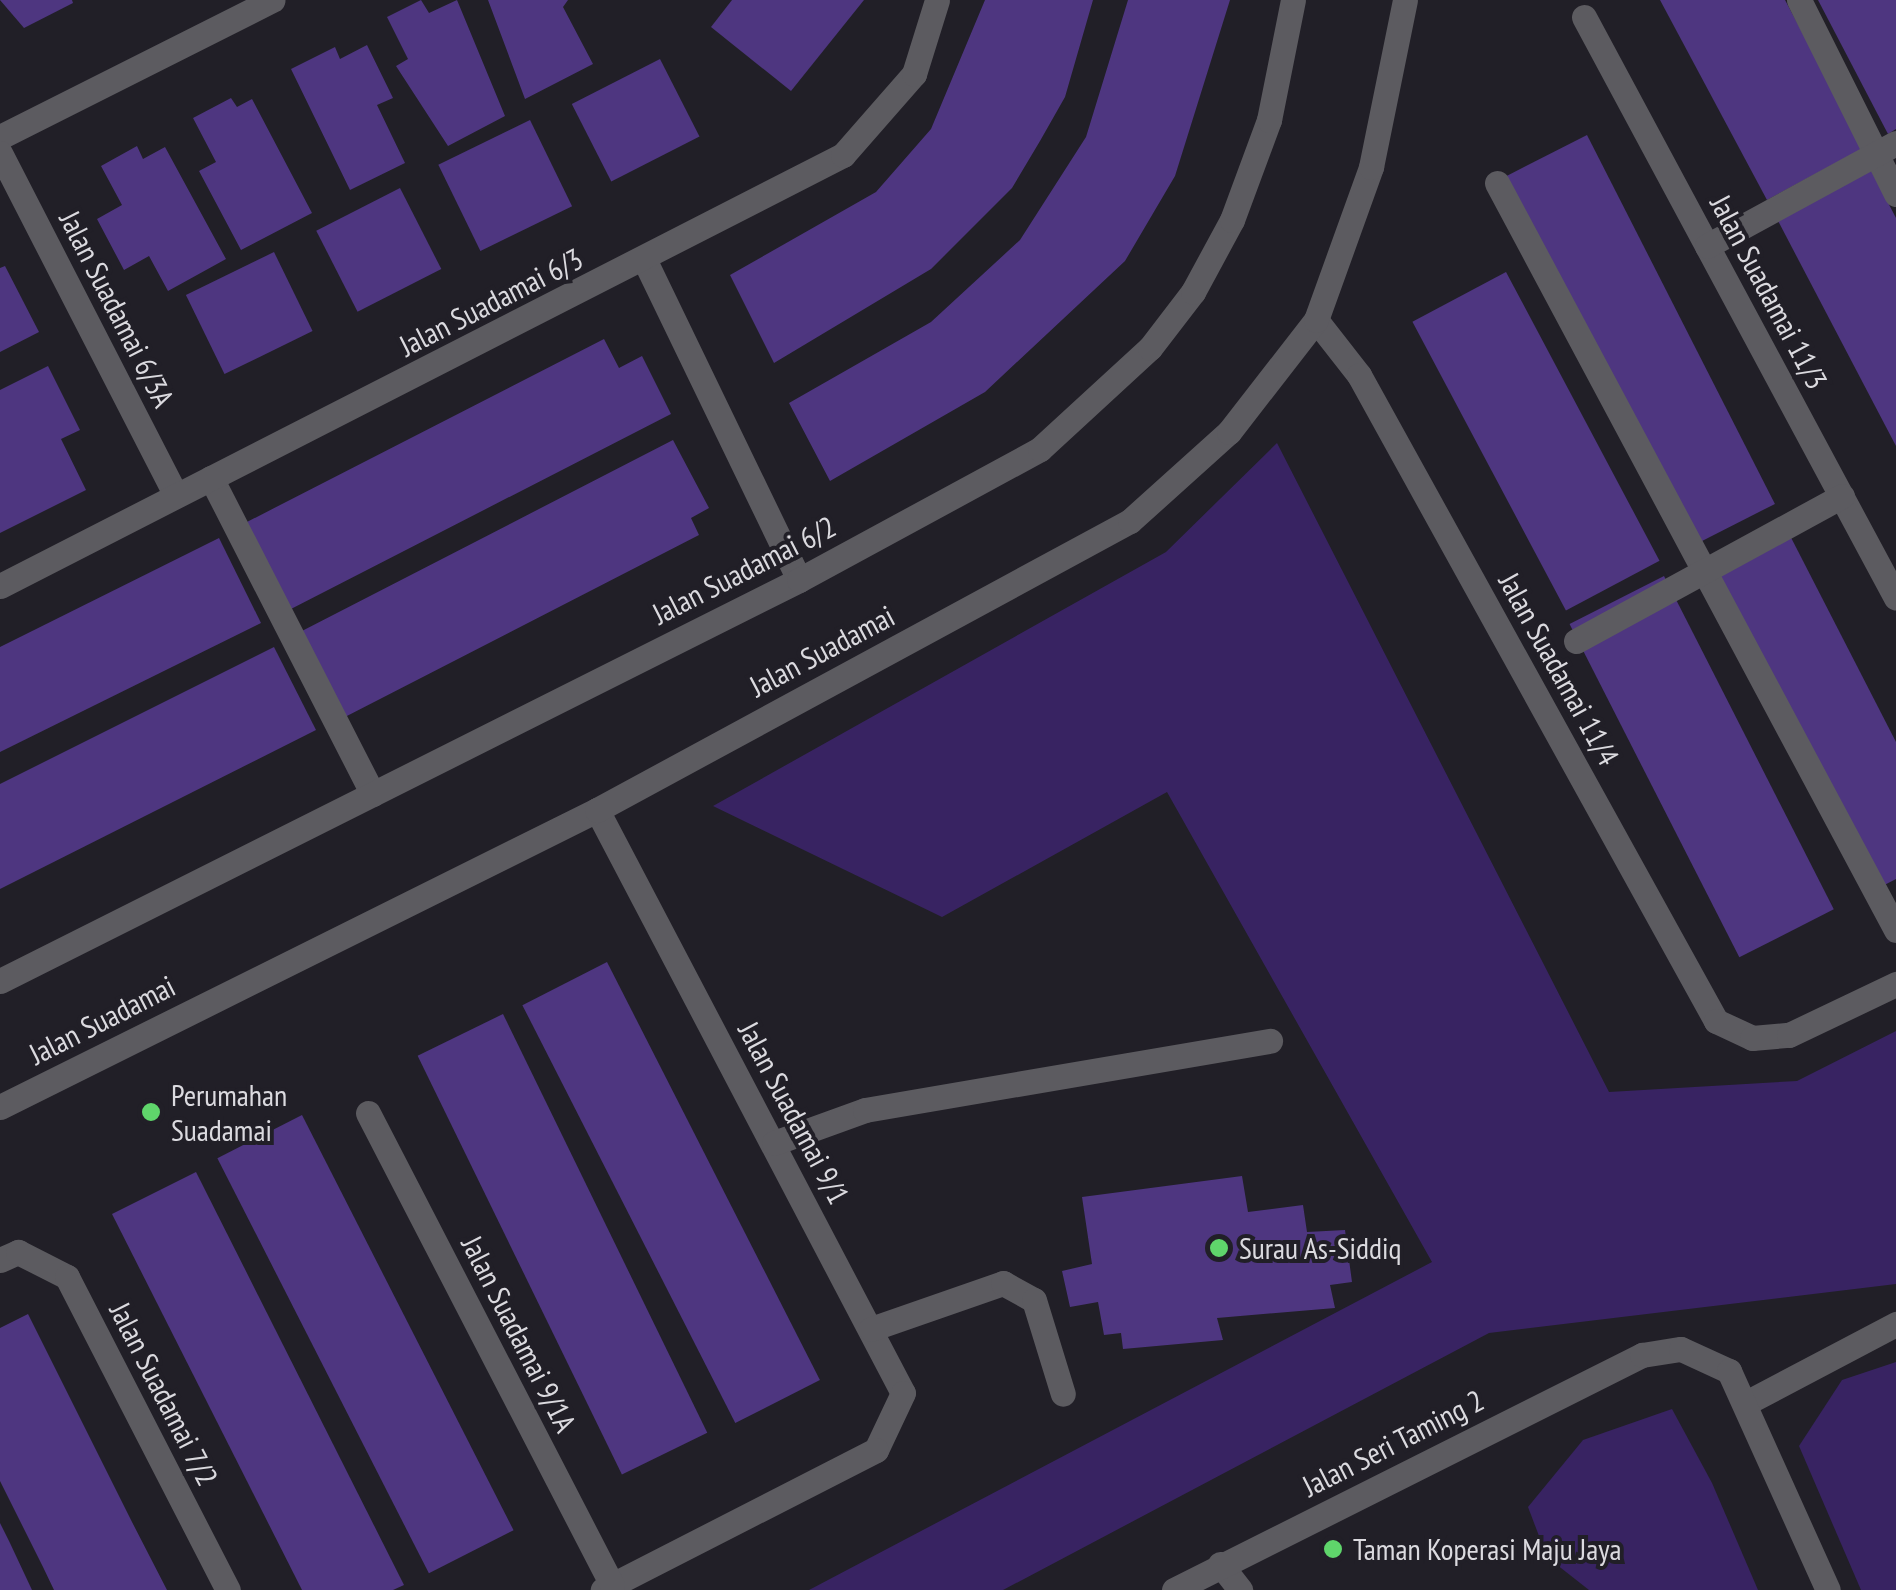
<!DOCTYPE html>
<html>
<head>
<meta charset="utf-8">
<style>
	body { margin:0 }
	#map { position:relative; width:1896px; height:1590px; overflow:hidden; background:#211f27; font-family:"PT Sans Narrow",sans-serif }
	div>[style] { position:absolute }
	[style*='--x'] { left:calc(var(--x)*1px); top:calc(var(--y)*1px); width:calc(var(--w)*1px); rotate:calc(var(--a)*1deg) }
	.green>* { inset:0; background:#382362 }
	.building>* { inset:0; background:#4e3680; transform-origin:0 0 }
	.minor>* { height:25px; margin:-12.5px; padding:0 12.5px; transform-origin:12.5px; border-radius:12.5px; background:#5c5b60 }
	.dots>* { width:28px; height:28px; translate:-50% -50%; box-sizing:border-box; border:5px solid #211f27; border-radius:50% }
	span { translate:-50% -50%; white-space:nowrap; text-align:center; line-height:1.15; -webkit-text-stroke:8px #211f27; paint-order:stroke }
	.street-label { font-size:30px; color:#dbdadf }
	.poi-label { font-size:30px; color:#dbdadf }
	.left { translate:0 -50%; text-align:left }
</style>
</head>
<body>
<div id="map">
	<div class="green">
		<i style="clip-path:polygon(1277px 443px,1609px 1092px,1797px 1081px,1896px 1031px,1896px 1284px,1489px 1333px,1003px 1590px,809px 1590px,1432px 1262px,1167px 792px,942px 917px,713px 806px,1166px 552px)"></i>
		<i style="clip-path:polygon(1896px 1362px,1896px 1590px,1861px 1590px,1799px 1446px,1842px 1380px)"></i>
		<i style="clip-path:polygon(1672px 1409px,1712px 1483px,1758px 1590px,1589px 1590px,1547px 1557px,1528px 1507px,1583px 1440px)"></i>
	</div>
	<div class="building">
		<i style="clip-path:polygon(0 0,72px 0,73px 3px,24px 28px)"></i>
		<i style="clip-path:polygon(421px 0,429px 13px,457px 0,505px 116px,448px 146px,396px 66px,408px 59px,387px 17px)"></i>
		<i style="clip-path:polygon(488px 0,568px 0,563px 7px,593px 64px,525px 99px)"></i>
		<i style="clip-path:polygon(732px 0,864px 0,791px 91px,711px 27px)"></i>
		<i style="clip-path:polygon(985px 0,1093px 0,1065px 97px,1040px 141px,1012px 188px,931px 269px,774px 363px,730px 275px,876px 192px,931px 129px)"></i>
		<i style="clip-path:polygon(1128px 0,1230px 0,1175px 176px,1125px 261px,985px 392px,830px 481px,789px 403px,931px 322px,1020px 240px,1086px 137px)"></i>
		<i style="clip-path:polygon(1660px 0,1785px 0,1864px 148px,1767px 200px)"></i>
		<i style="clip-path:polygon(1818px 0,1896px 0,1896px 129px,1888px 134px)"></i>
		<i style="clip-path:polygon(367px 45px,393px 98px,377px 105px,405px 163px,350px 190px,291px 69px,335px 47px,340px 59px)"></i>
		<i style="left:660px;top:59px;width:87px;height:99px;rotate:63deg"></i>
		<i style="clip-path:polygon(231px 98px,237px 107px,252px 99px,312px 213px,241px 250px,199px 171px,216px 162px,193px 118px)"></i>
		<i style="left:530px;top:120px;width:96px;height:102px;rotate:64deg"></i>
		<i style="left:1587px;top:135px;width:414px;height:100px;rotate:63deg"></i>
		<i style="clip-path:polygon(137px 146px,143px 159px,165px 147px,226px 259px,168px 291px,149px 256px,124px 270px,97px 219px,122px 205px,101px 166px)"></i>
		<i style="clip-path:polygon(1870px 168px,1896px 218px,1896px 446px,1776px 217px)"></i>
		<i style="left:400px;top:188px;width:91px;height:94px;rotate:63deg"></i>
		<i style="left:274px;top:252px;width:88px;height:98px;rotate:64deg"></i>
		<i style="clip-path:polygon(5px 266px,39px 332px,0 352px,0 268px)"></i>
		<i style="left:1506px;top:272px;width:327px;height:106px;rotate:62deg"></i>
		<i style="clip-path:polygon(604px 339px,619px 368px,642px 356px,671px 414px,289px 610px,245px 523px)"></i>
		<i style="clip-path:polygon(48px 366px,80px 430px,61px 439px,86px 490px,0 533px,0 390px)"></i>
		<i style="clip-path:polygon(673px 440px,709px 508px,691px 518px,699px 535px,343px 718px,300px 632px)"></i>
		<i style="clip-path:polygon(1783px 522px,1896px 742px,1896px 879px,1865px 895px,1696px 566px)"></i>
		<i style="clip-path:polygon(219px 538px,261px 623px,0 752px,0 647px)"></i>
		<i style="left:1664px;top:576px;width:374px;height:106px;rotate:63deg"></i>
		<i style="clip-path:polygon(274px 647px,316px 730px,0 889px,0 784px)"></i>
		<i style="left:607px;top:962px;width:469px;height:95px;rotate:63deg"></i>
		<i style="left:503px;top:1014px;width:466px;height:95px;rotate:64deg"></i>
		<i style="left:302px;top:1115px;width:466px;height:95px;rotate:63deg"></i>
		<i style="clip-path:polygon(196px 1172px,404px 1585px,393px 1590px,302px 1590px,112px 1214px)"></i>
		<i style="clip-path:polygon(1242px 1176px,1248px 1212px,1303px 1205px,1307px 1232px,1345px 1230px,1352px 1282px,1330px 1285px,1335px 1308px,1217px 1318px,1223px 1340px,1123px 1349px,1121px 1333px,1104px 1335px,1098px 1302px,1070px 1307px,1062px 1271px,1092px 1264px,1082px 1197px)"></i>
		<i style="clip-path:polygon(28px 1314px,132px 1522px,167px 1590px,54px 1590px,43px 1567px,0 1481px,0 1328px)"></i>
		<i style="clip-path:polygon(0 1523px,9px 1541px,32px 1590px,0 1590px)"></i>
	</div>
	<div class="minor">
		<i style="--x:1799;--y:0;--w:217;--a:63.4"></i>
		<i style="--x:1584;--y:17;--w:659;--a:61.76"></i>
		<i style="--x:0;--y:137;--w:305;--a:-26.7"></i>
		<i style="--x:0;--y:153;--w:385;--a:62.8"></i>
		<i style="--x:1497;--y:183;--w:847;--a:61.89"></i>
		<i style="--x:1707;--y:246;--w:215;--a:-28.6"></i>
		<i style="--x:645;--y:261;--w:354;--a:64.2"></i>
		<i style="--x:1316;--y:320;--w:70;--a:52"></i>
		<i style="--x:1359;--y:375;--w:738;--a:61.07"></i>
		<i style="--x:1716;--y:1021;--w:40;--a:25"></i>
		<i style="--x:1752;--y:1038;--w:37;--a:-5"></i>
		<i style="--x:1789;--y:1035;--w:119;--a:-25.5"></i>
		<i style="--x:211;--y:478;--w:355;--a:62.9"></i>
		<i style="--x:0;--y:586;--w:947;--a:-27.08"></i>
		<i style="--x:843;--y:155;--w:108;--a:-48.8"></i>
		<i style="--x:914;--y:74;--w:77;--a:-72.7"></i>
		<i style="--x:1576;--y:641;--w:303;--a:-28.6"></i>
		<i style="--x:597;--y:810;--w:658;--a:62.31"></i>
		<i style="--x:903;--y:1393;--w:63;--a:115.3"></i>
		<i style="--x:876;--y:1450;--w:307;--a:152.9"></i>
		<i style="--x:0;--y:981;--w:894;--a:-26.65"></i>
		<i style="--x:799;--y:580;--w:274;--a:-28.5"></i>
		<i style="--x:1040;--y:449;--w:149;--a:-42.6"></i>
		<i style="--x:1150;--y:348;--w:71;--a:-52.5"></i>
		<i style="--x:1193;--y:292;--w:82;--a:-61.6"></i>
		<i style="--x:1232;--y:220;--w:107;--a:-69.7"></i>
		<i style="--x:1269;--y:120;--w:122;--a:-78.7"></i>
		<i style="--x:0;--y:1107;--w:667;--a:-26.45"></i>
		<i style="--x:597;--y:810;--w:606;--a:-28.47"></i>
		<i style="--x:1130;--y:521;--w:133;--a:-42"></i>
		<i style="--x:1229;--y:432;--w:142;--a:-52.2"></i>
		<i style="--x:1316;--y:320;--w:163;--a:-70.2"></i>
		<i style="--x:1371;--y:167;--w:170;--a:-78.5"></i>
		<i style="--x:368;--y:1113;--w:531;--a:62.66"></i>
		<i style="--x:774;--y:1143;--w:97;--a:-19.9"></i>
		<i style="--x:865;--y:1110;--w:411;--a:-9.7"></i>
		<i style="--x:0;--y:1260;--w:20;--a:-24"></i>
		<i style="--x:18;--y:1252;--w:55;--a:27"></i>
		<i style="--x:67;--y:1277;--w:352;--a:62.8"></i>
		<i style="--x:871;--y:1329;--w:140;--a:-19.2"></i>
		<i style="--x:1003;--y:1283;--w:35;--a:29"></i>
		<i style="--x:1034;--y:1300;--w:98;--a:72.9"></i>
		<i style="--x:1746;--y:1403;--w:170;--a:-27.8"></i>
		<i style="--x:1220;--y:1564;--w:33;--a:52"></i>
		<i style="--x:1174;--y:1590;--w:524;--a:-26.66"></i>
		<i style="--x:1642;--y:1355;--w:39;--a:-9"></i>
		<i style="--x:1681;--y:1349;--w:53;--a:24.6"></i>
		<i style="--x:1729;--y:1371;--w:240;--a:65.7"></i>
	</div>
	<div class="dots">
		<i style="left:151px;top:1112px;background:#5fd56b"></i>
		<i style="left:1219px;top:1248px;background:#5fd56b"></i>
		<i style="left:1333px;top:1549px;background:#5fd56b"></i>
	</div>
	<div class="street-label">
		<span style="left:1769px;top:292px;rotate:62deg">Jalan Suadamai 11/3</span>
		<span style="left:491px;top:302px;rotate:-27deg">Jalan Suadamai 6/3</span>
		<span style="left:117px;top:309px;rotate:63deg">Jalan Suadamai 6/3A</span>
		<span style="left:744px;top:570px;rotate:-27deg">Jalan Suadamai 6/2</span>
		<span style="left:822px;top:651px;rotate:-28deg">Jalan Suadamai</span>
		<span style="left:1559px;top:669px;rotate:61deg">Jalan Suadamai 11/4</span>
		<span style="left:102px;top:1020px;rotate:-27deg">Jalan Suadamai</span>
		<span style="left:794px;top:1113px;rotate:62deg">Jalan Suadamai 9/1</span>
		<span style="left:519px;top:1334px;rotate:63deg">Jalan Suadamai 9/1A</span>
		<span style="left:164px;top:1394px;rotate:63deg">Jalan Suadamai 7/2</span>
		<span style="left:1393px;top:1443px;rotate:-27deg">Jalan Seri Taming 2</span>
	</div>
	<div class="poi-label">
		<span class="left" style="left:171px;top:1112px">Perumahan<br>Suadamai</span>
		<span class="left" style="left:1239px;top:1248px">Surau As-Siddiq</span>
		<span class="left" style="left:1353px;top:1549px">Taman Koperasi Maju Jaya</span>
	</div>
</div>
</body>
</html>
